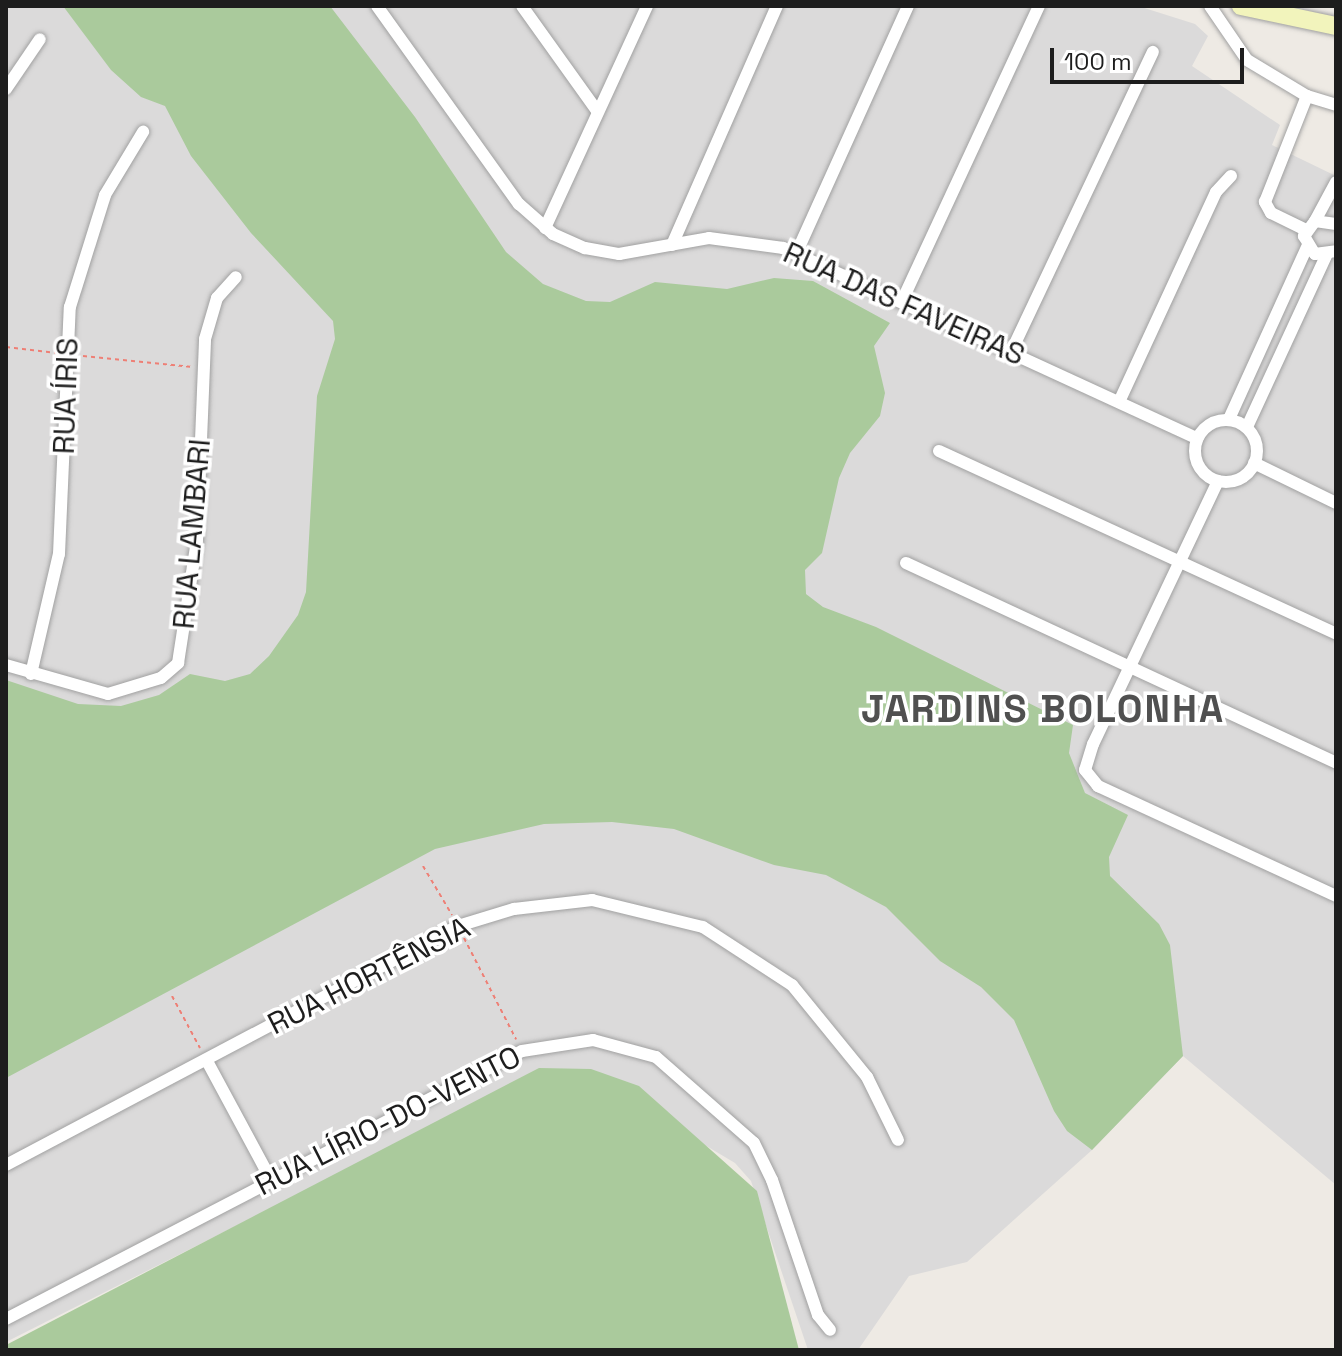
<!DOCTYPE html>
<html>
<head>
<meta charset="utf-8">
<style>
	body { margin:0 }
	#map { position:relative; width:1342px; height:1356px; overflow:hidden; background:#eeeae4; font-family:"Space Grotesk",sans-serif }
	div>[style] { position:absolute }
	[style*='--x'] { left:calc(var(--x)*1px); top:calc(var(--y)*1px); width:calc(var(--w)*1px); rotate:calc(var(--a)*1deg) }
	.residential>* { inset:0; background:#dbdada }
	.forest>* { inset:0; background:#aaca9c }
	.path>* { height:2px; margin-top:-1px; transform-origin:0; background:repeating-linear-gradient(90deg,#ee7f75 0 4px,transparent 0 8px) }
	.roads { filter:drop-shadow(0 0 2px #a1a1a1) drop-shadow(0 0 2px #a1a1a1) }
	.street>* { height:12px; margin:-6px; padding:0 6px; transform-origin:6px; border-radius:6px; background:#fff }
	.street>.ring { margin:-6px; padding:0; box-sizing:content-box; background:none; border:12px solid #fff; border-radius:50% }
	.secondary>* { height:18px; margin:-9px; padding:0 9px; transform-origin:9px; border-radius:9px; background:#f2f4bc }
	span { translate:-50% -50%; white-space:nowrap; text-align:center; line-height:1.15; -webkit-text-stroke:7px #fff; paint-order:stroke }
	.street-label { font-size:30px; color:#1d1d1d }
	.district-label { font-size:38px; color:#505050; font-weight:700; letter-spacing:2px }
	.frame { position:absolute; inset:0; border:8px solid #1d1d1d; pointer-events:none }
	.scale { position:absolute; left:1050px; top:48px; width:194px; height:36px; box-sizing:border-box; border:4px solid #1d1d1d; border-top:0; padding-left:10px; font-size:24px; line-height:28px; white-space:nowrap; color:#1d1d1d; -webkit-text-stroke:6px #fff; paint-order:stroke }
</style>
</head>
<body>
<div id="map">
	<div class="residential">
		<i style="clip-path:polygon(6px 6px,1138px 6px,1195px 24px,1208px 36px,1192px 66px,1280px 125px,1272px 145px,1336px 176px,1336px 1185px,1183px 1056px,1092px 1150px,967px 1262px,909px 1276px,858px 1350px,808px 1350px,751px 1181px,735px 1163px,678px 1129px,337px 1175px,6px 1342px)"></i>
	</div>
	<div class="forest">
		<i style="clip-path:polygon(63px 6px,330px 6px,415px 117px,506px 252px,543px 284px,586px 301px,610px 302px,655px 282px,727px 289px,774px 278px,813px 281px,890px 323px,874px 346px,885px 393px,880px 416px,850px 453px,839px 478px,822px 553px,805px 570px,806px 594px,823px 607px,876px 627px,1073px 725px,1069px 753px,1085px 793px,1128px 815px,1109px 857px,1110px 876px,1159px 924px,1170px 945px,1183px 1056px,1092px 1150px,1067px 1131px,1054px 1111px,1014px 1020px,981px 987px,940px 961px,886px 907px,826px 875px,774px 865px,674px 829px,612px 822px,544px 824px,435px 849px,6px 1078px,6px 680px,78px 704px,121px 706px,159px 695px,190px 674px,225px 681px,250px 674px,269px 656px,298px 615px,306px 592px,317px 396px,335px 339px,333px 321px,251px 233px,191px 156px,165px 106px,141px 97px,111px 70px)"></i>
		<i style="clip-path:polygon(539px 1068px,591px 1069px,639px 1086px,757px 1191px,799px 1350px,6px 1350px,6px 1345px)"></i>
	</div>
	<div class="path">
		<i style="--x:6;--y:347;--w:51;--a:6.7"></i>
		<i style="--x:83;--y:356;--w:110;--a:5.8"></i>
		<i style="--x:423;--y:866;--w:57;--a:59.4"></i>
		<i style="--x:464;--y:938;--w:114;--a:62.8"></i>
		<i style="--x:172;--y:996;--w:59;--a:61.7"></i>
	</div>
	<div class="roads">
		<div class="street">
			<i style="--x:377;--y:6;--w:244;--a:54.4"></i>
			<i style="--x:519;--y:204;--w:45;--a:41.4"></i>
			<i style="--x:553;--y:234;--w:35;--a:24"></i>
			<i style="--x:585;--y:248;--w:35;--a:10"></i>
			<i style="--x:619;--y:254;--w:91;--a:-10.1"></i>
			<i style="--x:709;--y:238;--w:75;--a:7.7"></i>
			<i style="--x:783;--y:248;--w:456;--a:24.7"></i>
			<i style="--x:522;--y:6;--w:130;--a:54.4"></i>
			<i style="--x:1210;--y:6;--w:65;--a:55.6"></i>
			<i style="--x:1247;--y:60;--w:70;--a:31"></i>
			<i style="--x:1307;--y:96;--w:30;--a:17"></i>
			<i style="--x:6;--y:89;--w:60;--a:-55.8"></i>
			<i style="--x:1315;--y:221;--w:44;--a:-61.7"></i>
			<i style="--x:1336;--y:224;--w:21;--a:-172"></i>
			<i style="--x:1315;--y:221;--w:19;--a:126"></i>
			<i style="--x:1304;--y:236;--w:21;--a:59"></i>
			<i style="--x:1315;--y:254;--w:21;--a:-8"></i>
			<i style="--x:545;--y:228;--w:244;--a:-65.3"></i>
			<i style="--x:1306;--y:230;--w:39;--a:-154"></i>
			<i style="--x:1271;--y:213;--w:13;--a:-119"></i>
			<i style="--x:1265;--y:202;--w:114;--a:-68.4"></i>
			<i style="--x:672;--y:245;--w:261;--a:-66.3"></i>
			<i style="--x:796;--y:254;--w:272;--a:-65.7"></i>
			<i style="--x:902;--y:301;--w:325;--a:-65.1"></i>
			<i style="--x:1011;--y:352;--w:332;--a:-64.7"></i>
			<i style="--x:1119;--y:402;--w:231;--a:-65.2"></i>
			<i style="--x:1216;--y:192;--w:22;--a:-47"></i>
			<i style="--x:1229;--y:419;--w:189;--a:-65.6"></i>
			<i class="ring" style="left:1195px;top:420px;width:50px;height:50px"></i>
			<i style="--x:1247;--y:427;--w:188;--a:-65.2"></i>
			<i style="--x:939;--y:451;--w:437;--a:24.7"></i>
			<i style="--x:1254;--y:463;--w:91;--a:26"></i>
			<i style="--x:1218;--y:481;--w:291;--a:115.4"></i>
			<i style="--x:1093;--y:744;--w:27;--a:107"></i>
			<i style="--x:1085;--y:770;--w:21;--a:51"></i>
			<i style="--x:1098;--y:786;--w:262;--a:24.8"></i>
			<i style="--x:906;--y:563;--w:474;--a:24.9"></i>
			<i style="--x:6;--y:665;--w:106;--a:15.9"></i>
			<i style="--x:108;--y:694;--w:55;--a:-16.8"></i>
			<i style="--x:161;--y:678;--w:23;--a:-41"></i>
			<i style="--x:178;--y:663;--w:124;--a:-81.2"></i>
			<i style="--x:197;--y:540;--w:201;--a:-87.7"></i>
			<i style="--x:205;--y:339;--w:43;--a:-73.7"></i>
			<i style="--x:217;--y:298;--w:28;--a:-48"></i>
			<i style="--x:31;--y:674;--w:123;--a:-76.9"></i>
			<i style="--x:59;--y:554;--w:247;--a:-87.5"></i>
			<i style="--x:70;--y:307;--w:117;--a:-72.6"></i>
			<i style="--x:105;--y:195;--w:74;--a:-58.9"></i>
			<i style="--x:207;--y:1061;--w:135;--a:61.7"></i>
			<i style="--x:6;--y:1165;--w:511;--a:-27.87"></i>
			<i style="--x:458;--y:926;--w:59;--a:-16.9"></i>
			<i style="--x:514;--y:909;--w:79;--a:-6.6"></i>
			<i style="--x:592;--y:900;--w:114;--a:13.7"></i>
			<i style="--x:703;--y:927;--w:106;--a:33.1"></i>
			<i style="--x:792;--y:985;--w:119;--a:50.8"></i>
			<i style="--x:867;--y:1077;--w:70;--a:63.8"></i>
			<i style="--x:6;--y:1319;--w:581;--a:-27.45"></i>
			<i style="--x:522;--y:1051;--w:72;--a:-8.8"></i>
			<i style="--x:593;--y:1040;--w:65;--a:15.1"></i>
			<i style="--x:656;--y:1057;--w:130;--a:41.3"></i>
			<i style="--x:754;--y:1143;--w:41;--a:64.1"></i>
			<i style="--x:772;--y:1180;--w:143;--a:71.2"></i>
			<i style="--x:818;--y:1315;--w:19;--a:51"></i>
		</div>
		<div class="secondary">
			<i style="--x:1241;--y:6;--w:97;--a:11.9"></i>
		</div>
	</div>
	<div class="street-label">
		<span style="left:904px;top:304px;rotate:24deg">RUA DAS FAVEIRAS</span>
		<span style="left:66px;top:396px;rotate:-88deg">RUA ÍRIS</span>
		<span style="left:192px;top:534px;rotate:-85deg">RUA LAMBARI</span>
		<span style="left:369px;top:976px;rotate:-27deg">RUA HORTÊNSIA</span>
		<span style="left:388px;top:1121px;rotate:-27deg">RUA LÍRIO-DO-VENTO</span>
	</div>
	<div class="district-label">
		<span style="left:1043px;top:710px">JARDINS BOLONHA</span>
	</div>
	<div class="frame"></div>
	<div class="scale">100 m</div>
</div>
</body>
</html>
